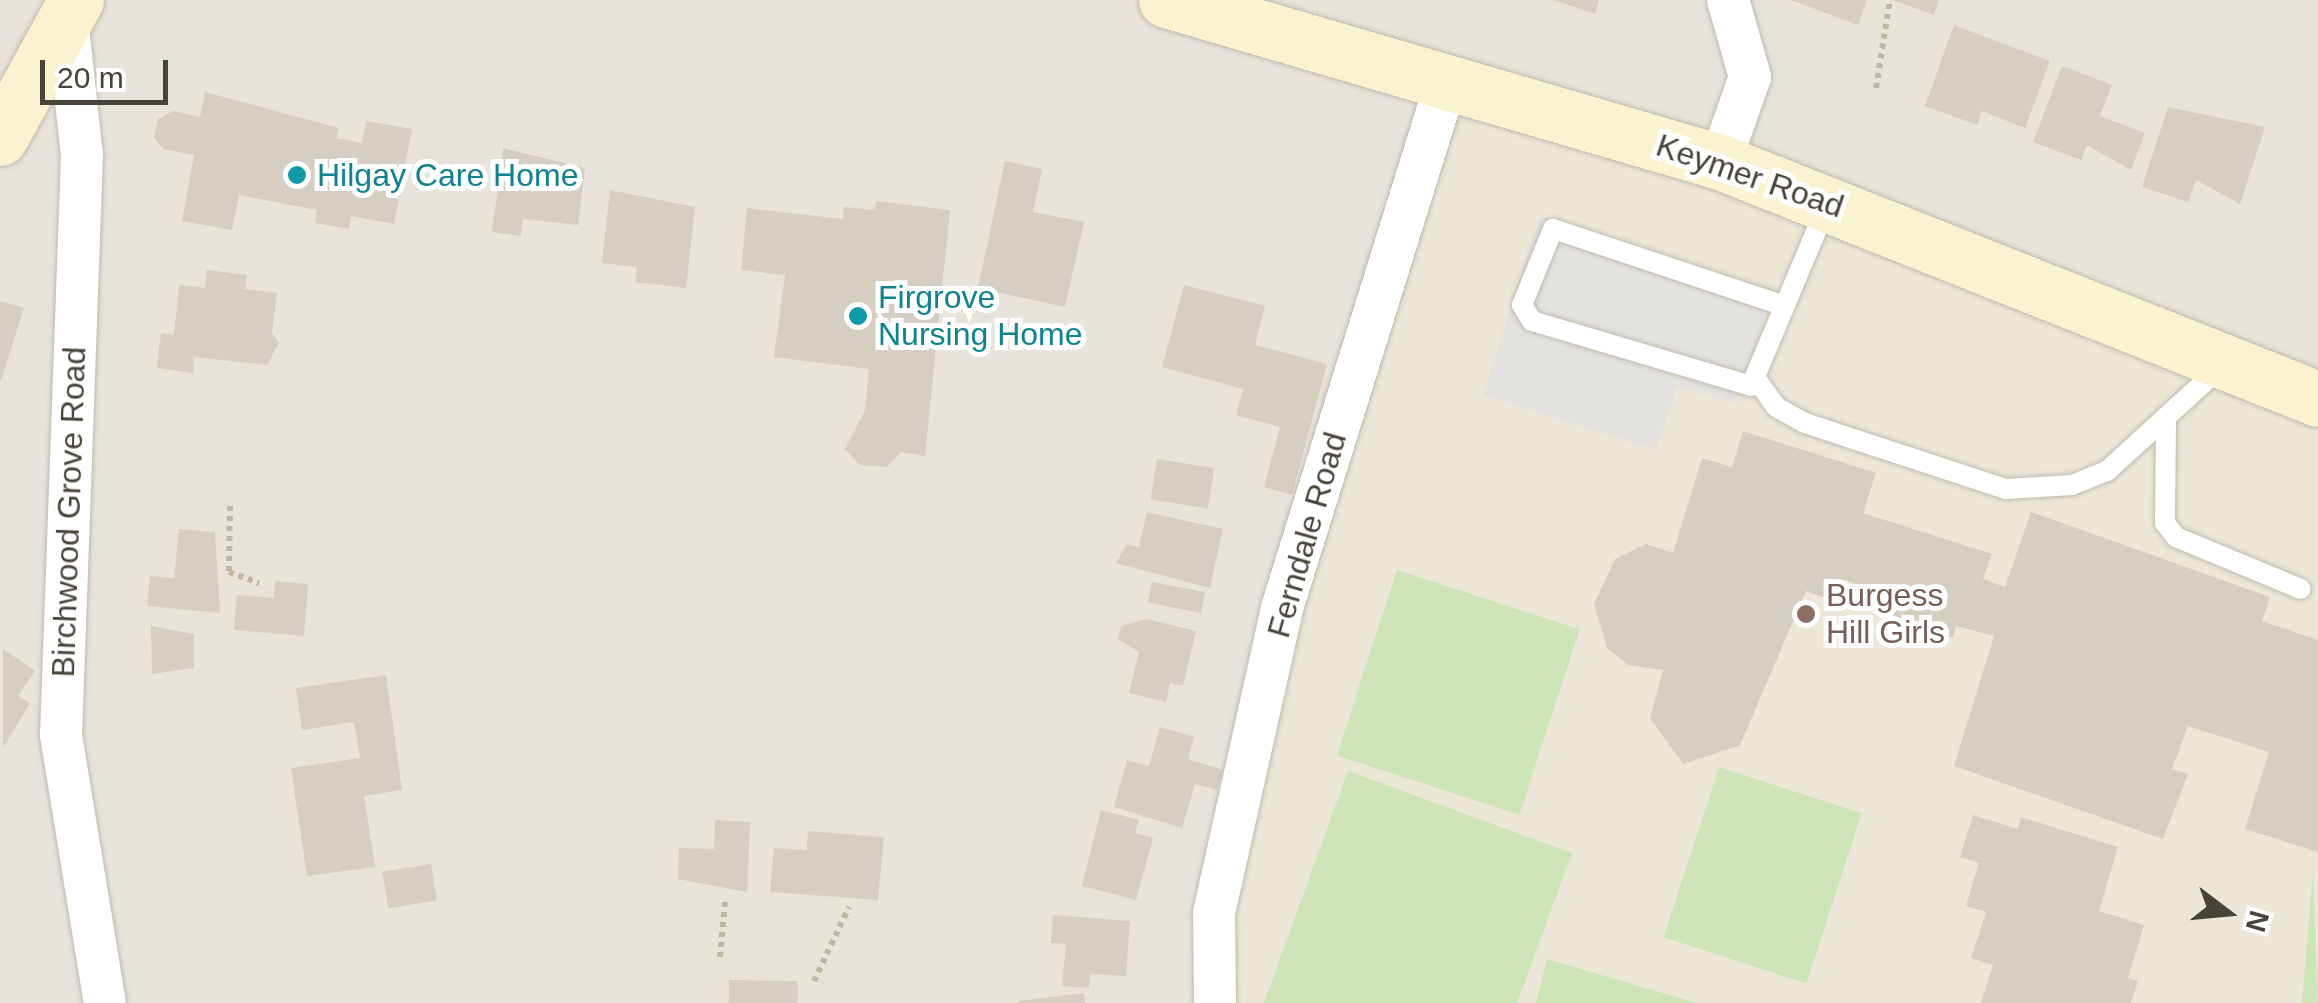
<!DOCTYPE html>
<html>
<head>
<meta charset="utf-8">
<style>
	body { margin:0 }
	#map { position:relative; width:2318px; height:1003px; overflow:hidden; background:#f4f2eb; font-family:Helvetica,sans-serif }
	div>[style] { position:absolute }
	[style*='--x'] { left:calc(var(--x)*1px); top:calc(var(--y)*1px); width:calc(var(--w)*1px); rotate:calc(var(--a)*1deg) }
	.residential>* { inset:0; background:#e8e4da; transform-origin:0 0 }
	.education>* { inset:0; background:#ece7d6 }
	.green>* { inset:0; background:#cee5b7; transform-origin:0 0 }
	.parking>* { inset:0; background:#e3e2df }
	.building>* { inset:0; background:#d5cec1; transform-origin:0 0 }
	.path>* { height:6px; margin-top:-3px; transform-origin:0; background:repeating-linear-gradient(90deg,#c0b7a0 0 5px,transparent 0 10px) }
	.roads { filter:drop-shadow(0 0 2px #bfbaae) drop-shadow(0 0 2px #bfbaae) }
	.service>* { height:20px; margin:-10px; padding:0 10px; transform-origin:10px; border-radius:10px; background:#fff }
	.minor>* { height:42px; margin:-21px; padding:0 21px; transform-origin:21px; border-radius:21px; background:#fff }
	.secondary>* { height:55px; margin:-27.5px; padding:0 27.5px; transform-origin:27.5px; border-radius:27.5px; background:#fbf2cf }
	.dots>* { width:28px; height:28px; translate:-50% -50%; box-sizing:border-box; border:5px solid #fff; border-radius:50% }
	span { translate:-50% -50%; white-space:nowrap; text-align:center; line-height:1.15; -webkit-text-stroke:10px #fff; paint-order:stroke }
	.culture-label { font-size:32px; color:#0d838f }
	.left { translate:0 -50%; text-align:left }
	.street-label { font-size:32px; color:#484339 }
	.education-label { font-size:32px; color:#785e54 }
	.north { position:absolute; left:2178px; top:863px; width:100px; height:100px; -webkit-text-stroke:8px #fff; paint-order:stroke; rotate:106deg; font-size:28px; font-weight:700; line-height:40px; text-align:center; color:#484339 }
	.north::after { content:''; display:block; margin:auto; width:35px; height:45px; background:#484339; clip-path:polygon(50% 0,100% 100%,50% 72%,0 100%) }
	.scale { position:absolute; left:40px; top:60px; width:128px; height:45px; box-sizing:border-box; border:5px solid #484339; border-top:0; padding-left:12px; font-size:30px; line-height:35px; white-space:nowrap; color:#484339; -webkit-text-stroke:8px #fff; paint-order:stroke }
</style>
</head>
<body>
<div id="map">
	<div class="residential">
		<i style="left:0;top:0;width:2318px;height:1003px"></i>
	</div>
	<div class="education">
		<i style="clip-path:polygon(1454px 111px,1755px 200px,2318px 428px,2318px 1003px,1223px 1003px,1267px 716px)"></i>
	</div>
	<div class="green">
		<i style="left:1397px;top:570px;width:192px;height:195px;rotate:18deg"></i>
		<i style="left:1719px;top:767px;width:150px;height:179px;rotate:18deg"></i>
		<i style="clip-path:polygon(1348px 771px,1572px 853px,1517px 1003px,1264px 1003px)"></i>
		<i style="clip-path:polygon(2313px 871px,2318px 1003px,2302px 1003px)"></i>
		<i style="clip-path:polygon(1547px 959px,1693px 1002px,1693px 1003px,1536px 1003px)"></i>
	</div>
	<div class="parking">
		<i style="clip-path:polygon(1540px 216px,1773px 290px,1736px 404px,1677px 386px,1656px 450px,1483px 395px)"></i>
	</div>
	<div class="building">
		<i style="clip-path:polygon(1554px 0,1599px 0,1595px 14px)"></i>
		<i style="clip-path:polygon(1791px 0,1867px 0,1858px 25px)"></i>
		<i style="clip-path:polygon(1893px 0,1939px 0,1934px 15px)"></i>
		<i style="clip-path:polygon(1954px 25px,2050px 61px,2025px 128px,1982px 111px,1977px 125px,1925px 106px)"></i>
		<i style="clip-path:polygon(2062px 66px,2112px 85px,2100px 116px,2145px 133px,2131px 170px,2087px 145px,2081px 160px,2033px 142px)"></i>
		<i style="clip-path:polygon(205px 92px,339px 128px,337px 138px,362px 143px,366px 121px,412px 129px,394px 224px,351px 216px,349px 229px,315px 223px,317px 210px,239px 195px,232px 230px,182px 221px,194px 155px,163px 149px,154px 137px,158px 119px,173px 111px,200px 117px)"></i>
		<i style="clip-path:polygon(2168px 107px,2265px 127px,2240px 204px,2196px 180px,2188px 202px,2142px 187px)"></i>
		<i style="clip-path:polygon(503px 148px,585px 168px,578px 225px,523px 219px,521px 236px,492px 232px)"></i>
		<i style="clip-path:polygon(1005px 161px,1042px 169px,1033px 212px,1084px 222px,1065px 307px,978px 288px)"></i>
		<i style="clip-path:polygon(610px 190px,695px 207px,686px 288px,635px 282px,637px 267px,602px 263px)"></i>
		<i style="clip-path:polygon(876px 201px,950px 210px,925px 456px,901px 452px,887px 467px,860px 465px,845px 449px,865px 410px,869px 369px,774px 357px,785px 275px,741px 270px,747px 208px,843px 219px,844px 207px,875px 210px)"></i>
		<i style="clip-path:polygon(207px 270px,247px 275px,245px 289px,277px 293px,272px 333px,279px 343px,267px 365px,194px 357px,193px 373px,157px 368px,161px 333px,174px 335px,179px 285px,205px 288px)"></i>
		<i style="clip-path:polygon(1184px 285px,1265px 306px,1255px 345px,1327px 364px,1292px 495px,1264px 487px,1280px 427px,1236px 415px,1243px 389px,1162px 367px)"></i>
		<i style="clip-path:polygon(0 301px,24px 308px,1px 380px,0 380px)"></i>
		<i style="clip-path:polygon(1743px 431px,1876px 473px,1863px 513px,1992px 554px,1983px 579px,2005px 587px,2031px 512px,2270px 597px,2262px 621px,2318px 640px,2318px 852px,2245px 829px,2269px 752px,2188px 726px,2172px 769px,2188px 774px,2163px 839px,1954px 766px,1994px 636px,1956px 626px,1953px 638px,1875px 609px,1882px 593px,1845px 580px,1837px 602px,1806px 591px,1740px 745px,1683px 764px,1650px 718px,1663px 670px,1628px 665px,1607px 648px,1594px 604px,1615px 559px,1646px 544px,1673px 553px,1702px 458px,1732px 467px)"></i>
		<i style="left:1157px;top:459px;width:58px;height:41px;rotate:9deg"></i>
		<i style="clip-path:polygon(1147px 512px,1223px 529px,1210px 588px,1116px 563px,1127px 544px,1139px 547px)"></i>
		<i style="clip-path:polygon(179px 529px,215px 532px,220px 613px,147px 606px,150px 576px,174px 578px)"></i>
		<i style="clip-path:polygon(275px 581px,308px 584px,304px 636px,234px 630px,237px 595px,274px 598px)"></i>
		<i style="left:1152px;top:582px;width:54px;height:21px;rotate:11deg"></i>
		<i style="clip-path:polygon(1147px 619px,1196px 631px,1183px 686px,1170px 683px,1166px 702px,1129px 693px,1139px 652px,1118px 639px,1121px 626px)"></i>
		<i style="clip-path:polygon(151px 626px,194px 634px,194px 668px,152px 674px)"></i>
		<i style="clip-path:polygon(3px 649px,35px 671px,18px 696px,30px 703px,3px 748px)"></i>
		<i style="clip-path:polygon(386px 675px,402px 790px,364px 796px,375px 867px,307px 876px,291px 768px,360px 758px,354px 722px,302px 730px,296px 688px)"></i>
		<i style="clip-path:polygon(1160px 727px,1194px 737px,1188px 759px,1223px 770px,1217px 790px,1195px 784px,1182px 828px,1114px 807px,1127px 760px,1149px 766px)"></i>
		<i style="clip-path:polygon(1101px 810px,1139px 820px,1135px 833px,1153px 838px,1136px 900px,1082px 886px)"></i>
		<i style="clip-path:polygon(1973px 815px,2018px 829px,2021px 817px,2118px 847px,2099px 911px,2144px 925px,2128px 978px,2138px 981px,2131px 1003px,1981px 1003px,1993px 965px,1971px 958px,1986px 912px,1966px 906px,1979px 863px,1960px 857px)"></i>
		<i style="clip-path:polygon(715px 820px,750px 822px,747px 892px,678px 879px,679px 848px,714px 849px)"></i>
		<i style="clip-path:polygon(808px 831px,884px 837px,878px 900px,770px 892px,774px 848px,807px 850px)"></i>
		<i style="left:431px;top:864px;width:37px;height:49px;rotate:81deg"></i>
		<i style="clip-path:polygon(1053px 915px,1130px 921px,1126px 976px,1091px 974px,1089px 988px,1062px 986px,1066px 944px,1051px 943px)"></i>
		<i style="left:729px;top:980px;width:69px;height:23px;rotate:1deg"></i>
		<i style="clip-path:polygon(1084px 993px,1085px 1003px,1019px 1003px,1019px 1001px)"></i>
	</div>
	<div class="path">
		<i style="--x:1876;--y:88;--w:89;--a:-81"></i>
		<i style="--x:230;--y:506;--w:66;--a:90.9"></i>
		<i style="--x:229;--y:572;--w:32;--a:20"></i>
		<i style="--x:720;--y:957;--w:56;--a:-84.9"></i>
		<i style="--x:814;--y:981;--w:82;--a:-64.7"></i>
	</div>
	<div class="roads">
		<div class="service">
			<i style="--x:1779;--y:304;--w:238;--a:-161.6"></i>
			<i style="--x:1553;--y:229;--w:82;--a:112.2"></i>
			<i style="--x:1522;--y:305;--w:19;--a:58"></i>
			<i style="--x:1532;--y:321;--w:228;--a:16.5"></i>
			<i style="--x:1751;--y:386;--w:193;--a:-67.2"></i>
			<i style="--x:1756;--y:379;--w:34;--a:54"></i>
			<i style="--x:1776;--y:407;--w:33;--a:29"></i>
			<i style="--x:1805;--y:423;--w:212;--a:18.2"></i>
			<i style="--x:2006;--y:489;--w:66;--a:-3.5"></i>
			<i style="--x:2072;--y:485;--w:38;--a:-22"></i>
			<i style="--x:2107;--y:471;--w:154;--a:-42.4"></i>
			<i style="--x:2166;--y:422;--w:101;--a:90.6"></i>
			<i style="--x:2165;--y:523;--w:18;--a:52"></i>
			<i style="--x:2176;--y:537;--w:135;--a:22.6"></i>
		</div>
		<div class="minor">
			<i style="--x:67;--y:18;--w:138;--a:83.8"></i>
			<i style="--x:82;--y:155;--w:580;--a:92.07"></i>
			<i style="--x:61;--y:735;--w:272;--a:80.7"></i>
			<i style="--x:1720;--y:162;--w:90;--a:-70.6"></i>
			<i style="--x:1750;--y:77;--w:80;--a:-105.9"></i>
			<i style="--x:1215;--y:1003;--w:90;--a:-90.6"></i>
			<i style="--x:1214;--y:913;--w:312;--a:-77.4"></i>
			<i style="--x:1282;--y:608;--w:556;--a:-72.64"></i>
		</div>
		<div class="secondary">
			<i style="--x:1166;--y:0;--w:577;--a:16.3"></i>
			<i style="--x:1720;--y:162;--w:643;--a:21.62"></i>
			<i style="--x:0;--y:138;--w:158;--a:-61.2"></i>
		</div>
	</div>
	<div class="dots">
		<i style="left:297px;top:175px;background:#0f9aa8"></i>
		<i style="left:858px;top:316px;background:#0f9aa8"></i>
		<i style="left:1806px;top:614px;background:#8d6e63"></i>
	</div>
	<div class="culture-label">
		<span class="left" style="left:317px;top:175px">Hilgay Care Home</span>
		<span class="left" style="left:878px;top:316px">Firgrove<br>Nursing Home</span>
	</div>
	<div class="street-label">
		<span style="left:1750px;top:176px;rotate:19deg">Keymer Road</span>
		<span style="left:69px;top:512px;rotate:-88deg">Birchwood Grove Road</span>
		<span style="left:1307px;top:535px;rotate:-74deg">Ferndale Road</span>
	</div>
	<div class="education-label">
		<span class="left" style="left:1826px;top:614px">Burgess<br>Hill Girls</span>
	</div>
	<div class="north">N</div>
	<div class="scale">20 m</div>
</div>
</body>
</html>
